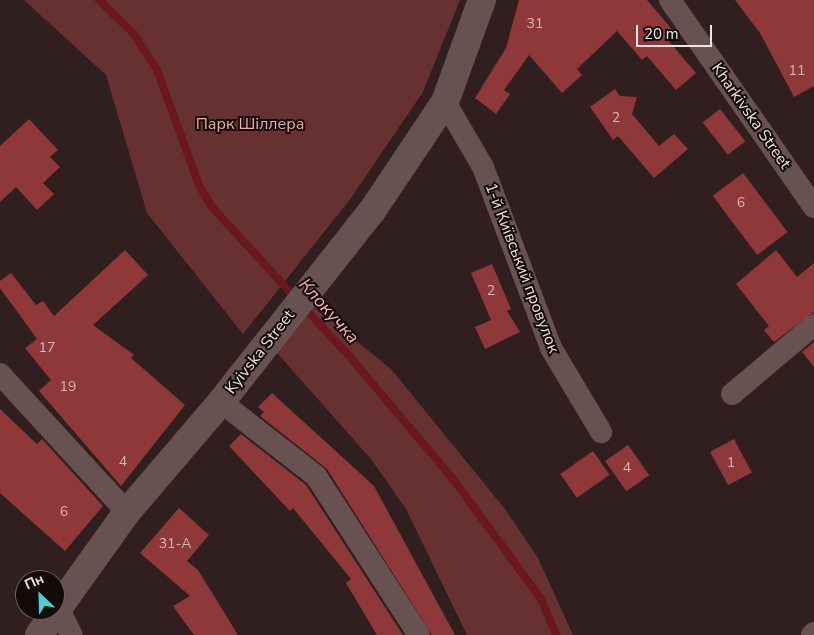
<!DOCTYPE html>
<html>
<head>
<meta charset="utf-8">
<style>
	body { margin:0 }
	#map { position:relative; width:814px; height:635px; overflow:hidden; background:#311e1e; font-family:"Nunito Sans",sans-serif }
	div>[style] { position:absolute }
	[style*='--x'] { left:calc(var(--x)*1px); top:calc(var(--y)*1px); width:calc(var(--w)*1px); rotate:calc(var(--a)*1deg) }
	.green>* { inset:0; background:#673131 }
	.stream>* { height:8px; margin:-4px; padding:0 4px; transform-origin:4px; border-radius:4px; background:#6b171e }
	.building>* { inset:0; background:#8e383a; transform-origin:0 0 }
	.street>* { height:22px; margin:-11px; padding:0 11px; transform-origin:11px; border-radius:11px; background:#685251 }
	.secondary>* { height:28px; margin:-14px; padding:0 14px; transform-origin:14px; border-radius:14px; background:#685251 }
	span { translate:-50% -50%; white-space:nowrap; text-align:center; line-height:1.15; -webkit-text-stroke:4px #130b0a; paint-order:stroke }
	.number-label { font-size:14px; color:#d8b8b8 }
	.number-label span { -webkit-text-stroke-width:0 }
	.street-label { font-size:16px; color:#f0e3e2 }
	.park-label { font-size:16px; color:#f3a9a6 }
	.water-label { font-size:18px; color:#fcb1ae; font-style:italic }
	.north { position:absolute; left:15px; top:570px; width:50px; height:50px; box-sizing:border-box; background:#130b0a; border:1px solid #6b6160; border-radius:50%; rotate:336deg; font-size:14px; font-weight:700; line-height:20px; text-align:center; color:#f0e3e2 }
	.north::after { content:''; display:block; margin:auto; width:18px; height:22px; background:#51ccd4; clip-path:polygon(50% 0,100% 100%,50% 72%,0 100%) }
	.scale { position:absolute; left:636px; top:25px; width:76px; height:22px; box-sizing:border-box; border:2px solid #f0e3e2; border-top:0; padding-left:6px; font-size:15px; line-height:18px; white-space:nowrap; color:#f0e3e2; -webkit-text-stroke:4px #130b0a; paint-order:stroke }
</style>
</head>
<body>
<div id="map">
	<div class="green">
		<i style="clip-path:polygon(24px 0,460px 0,423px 92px,351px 198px,243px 334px,147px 213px,106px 75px)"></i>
		<i style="clip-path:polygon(312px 305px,391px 369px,505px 509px,538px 558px,573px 635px,467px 635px,406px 509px,371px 459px,269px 344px)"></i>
	</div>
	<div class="stream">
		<i style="--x:99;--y:0;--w:49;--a:44.2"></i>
		<i style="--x:134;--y:34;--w:43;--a:57.4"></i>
		<i style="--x:157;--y:70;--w:122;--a:69.9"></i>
		<i style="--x:199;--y:185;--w:24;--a:60"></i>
		<i style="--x:211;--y:206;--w:207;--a:47.4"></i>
		<i style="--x:351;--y:358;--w:158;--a:49.9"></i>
		<i style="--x:453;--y:479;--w:149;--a:53.7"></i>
		<i style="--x:541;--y:599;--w:39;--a:67"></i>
	</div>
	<div class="building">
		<i style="clip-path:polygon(519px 0,647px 0,675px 33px,667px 39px,696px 73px,676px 90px,647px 56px,642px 60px,617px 31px,577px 69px,582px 75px,562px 93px,529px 55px,504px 90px,510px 94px,496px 114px,475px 98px,506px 48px)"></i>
		<i style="clip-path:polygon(735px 0,814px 0,814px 86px,794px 97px,760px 33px)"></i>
		<i style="clip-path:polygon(615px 89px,620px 96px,637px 97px,632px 114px,659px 146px,674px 134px,688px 149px,654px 178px,618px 136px,613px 140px,590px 107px)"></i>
		<i style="left:720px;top:109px;width:41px;height:22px;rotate:52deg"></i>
		<i style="clip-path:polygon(29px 119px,58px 150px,50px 157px,60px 167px,43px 183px,54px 194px,37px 210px,16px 187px,0 202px,0 146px)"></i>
		<i style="left:743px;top:173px;width:74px;height:38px;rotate:53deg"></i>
		<i style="clip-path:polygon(125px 250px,148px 275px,93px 325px,134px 355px,131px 358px,185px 405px,121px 486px,39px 391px,51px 380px,25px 348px,37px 339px,0 288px,0 281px,11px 273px,36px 305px,43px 301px,54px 316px)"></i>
		<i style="clip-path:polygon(776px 250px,797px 277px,814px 263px,814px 312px,774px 342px,764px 330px,769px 326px,736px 284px)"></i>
		<i style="clip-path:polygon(492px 264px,511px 309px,507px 311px,520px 332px,485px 349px,475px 327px,491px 320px,471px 273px)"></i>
		<i style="clip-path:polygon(814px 342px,814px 367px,802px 352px)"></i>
		<i style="clip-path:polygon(272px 393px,374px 486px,455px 635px,432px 635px,327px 469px,260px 416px,264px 412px,258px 407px)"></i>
		<i style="clip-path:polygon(0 409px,37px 444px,42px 439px,103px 506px,65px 551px,0 493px)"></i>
		<i style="clip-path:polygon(241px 434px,306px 485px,403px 635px,377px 635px,346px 583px,351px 579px,293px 508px,290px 511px,229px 446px)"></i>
		<i style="left:734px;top:439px;width:38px;height:27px;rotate:62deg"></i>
		<i style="left:628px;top:445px;width:37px;height:28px;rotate:55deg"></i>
		<i style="left:593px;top:451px;width:29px;height:40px;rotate:55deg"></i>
		<i style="clip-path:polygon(179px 508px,209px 535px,187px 561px,198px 570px,238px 635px,194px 635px,173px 606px,190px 596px,140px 553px)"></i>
	</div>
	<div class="street">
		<i style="--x:670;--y:0;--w:252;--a:55.2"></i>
		<i style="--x:445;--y:102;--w:75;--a:59.7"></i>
		<i style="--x:483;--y:167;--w:193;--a:69.4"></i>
		<i style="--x:551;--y:348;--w:98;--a:59.2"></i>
		<i style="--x:0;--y:374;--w:188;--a:47.4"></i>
		<i style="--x:732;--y:394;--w:107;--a:-40.1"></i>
		<i style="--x:221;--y:402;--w:120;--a:37.9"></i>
		<i style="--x:316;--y:476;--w:189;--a:57.1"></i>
		<i style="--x:59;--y:610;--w:28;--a:63"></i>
		<i style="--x:812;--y:635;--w:3;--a:-45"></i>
	</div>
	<div class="secondary">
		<i style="--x:39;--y:635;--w:151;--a:-54.4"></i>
		<i style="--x:127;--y:512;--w:145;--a:-49.5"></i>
		<i style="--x:221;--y:402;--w:243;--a:-51.7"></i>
		<i style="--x:372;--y:211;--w:131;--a:-56.2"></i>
		<i style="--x:445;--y:102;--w:109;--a:-70.1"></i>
	</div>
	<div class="number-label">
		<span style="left:535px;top:24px">31</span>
		<span style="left:797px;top:71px">11</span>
		<span style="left:616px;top:118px">2</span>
		<span style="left:741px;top:203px">6</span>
		<span style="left:491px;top:291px">2</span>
		<span style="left:47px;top:348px">17</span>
		<span style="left:68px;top:387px">19</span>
		<span style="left:123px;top:462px">4</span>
		<span style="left:731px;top:463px">1</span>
		<span style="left:627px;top:468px">4</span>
		<span style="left:64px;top:512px">6</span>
		<span style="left:175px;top:544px">31-А</span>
	</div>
	<div class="street-label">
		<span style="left:751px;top:116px;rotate:55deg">Kharkivska Street</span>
		<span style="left:522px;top:268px;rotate:69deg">1-й Київський провулок</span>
		<span style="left:260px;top:352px;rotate:-52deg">Kyivska Street</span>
	</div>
	<div class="park-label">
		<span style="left:250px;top:124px">Парк Шіллера</span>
	</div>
	<div class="water-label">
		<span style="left:329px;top:311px;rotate:48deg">Клокучка</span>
	</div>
	<div class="north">Пн</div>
	<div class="scale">20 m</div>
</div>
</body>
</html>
